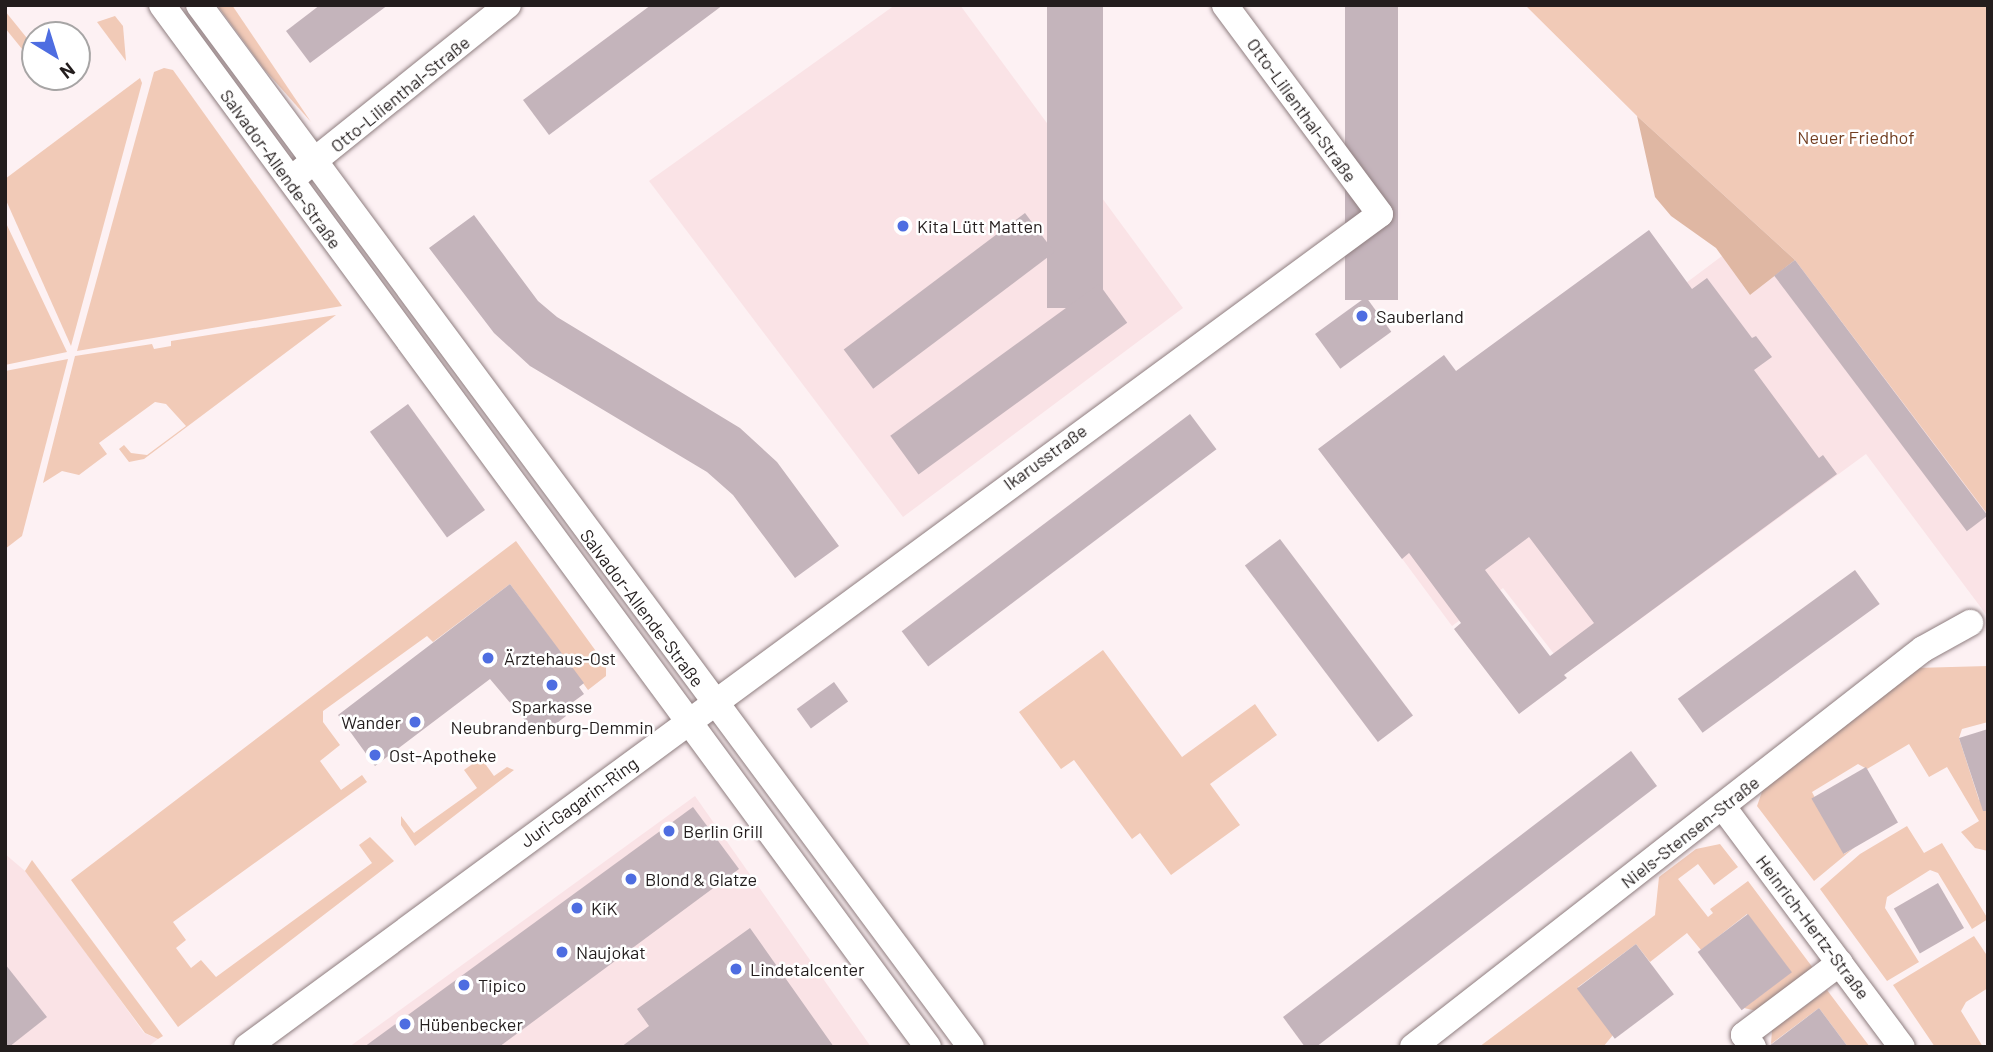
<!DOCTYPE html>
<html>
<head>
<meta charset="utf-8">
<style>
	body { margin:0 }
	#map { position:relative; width:1993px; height:1052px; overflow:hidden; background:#fdf1f3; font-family:Barlow,sans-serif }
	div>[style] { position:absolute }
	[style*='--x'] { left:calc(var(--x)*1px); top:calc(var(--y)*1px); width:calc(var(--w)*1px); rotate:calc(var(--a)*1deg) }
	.built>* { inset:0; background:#fae3e6 }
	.green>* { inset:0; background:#f1cab7 }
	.forest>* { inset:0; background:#dfb7a3 }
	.building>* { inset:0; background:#c4b4bb; transform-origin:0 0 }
	.roads { filter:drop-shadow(0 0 2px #8f7e80) drop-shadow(0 0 2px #8f7e80) }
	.minor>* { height:26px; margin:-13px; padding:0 13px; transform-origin:13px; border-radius:13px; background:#fff }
	.dots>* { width:19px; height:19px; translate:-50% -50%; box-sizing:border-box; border:4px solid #fff; border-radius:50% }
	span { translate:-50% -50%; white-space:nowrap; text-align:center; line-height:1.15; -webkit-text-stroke:5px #fff; paint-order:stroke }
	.street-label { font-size:18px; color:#231d1d }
	.park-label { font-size:18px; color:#733f22 }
	.poi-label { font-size:18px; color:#231d1d }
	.left { translate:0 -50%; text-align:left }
	.right { translate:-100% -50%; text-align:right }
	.frame { position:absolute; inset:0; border:7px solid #231d1d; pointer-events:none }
	.north { position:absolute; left:21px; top:21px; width:70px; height:70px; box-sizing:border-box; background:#fff; border:2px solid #a7a5a5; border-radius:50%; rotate:142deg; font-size:19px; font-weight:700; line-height:28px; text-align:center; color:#231d1d }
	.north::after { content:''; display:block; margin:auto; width:24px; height:32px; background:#4e6de1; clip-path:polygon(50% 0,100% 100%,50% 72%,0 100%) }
</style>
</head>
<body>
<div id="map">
	<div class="built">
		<i style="clip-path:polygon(895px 5px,960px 5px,1183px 308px,903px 517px,649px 181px)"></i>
		<i style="clip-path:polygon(1722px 256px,1750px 295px,1795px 260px,1988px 515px,1988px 617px,1866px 454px,1568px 672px,1503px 588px,1452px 626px,1372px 518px)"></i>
		<i style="clip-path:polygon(695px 796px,871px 1047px,349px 1047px)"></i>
		<i style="clip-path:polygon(5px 854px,31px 876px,144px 1033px,158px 1039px,148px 1047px,5px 1047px)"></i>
	</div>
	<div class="green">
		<i style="clip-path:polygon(217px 5px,232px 5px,311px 122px,264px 69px)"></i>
		<i style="clip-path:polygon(1525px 5px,1988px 5px,1988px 515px,1795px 260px,1637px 116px)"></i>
		<i style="clip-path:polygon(5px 11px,35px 48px,35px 65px,5px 28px)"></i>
		<i style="clip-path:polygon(115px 16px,123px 26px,126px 61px,97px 22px)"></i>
		<i style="clip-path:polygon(164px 68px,173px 70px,342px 306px,77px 351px,154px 72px)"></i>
		<i style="clip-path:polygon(140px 78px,142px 83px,71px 346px,5px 198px,5px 179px)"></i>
		<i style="clip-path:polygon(5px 221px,67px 352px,5px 365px)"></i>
		<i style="clip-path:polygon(336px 315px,144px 459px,129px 462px,119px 449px,124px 445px,131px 453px,147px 455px,186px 426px,166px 404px,155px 402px,99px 443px,107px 454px,79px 475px,62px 471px,43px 483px,75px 356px,152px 344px,154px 349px,171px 346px,171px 341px)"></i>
		<i style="clip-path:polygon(68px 359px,22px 536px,5px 549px,5px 371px)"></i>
		<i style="clip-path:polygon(516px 541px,606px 665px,606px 676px,588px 690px,510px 584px,433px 642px,427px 636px,323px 711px,323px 722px,340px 745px,320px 761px,341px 790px,362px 775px,367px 782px,173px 922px,186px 940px,176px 948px,191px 968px,201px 960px,216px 977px,372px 863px,359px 845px,370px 837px,394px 861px,178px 1027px,71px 880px)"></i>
		<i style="clip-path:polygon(1103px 650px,1182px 757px,1255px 704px,1277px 735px,1210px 784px,1240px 825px,1171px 875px,1140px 833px,1132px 839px,1074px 760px,1061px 769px,1019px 712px)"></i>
		<i style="clip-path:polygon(1988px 666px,1988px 722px,1962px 729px,1959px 738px,1979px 800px,1988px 798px,1988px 851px,1975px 848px,1961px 832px,1979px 821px,1947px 767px,1929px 777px,1909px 744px,1867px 769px,1858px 764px,1812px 792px,1844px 854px,1855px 847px,1814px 881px,1757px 806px,1763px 789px,1915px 668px)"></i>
		<i style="clip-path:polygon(481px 758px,494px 776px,507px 767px,514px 770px,415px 846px,401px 825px,401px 816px,414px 833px,477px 788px,464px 770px)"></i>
		<i style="clip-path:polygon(1907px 826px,1924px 853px,1942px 843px,1988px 919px,1972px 929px,1938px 873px,1930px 870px,1887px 897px,1885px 908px,1919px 962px,1887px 981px,1820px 889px,1860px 854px)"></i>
		<i style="clip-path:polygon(1720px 844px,1738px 867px,1714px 885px,1698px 864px,1678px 879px,1708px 917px,1713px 913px,1710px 909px,1748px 881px,1813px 968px,1757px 1011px,1744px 1008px,1791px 972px,1747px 914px,1701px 950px,1687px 933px,1650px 962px,1636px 944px,1578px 987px,1613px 1035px,1603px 1047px,1479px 1047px,1655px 915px,1659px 877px,1696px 849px)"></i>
		<i style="clip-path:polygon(32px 860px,163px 1036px,158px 1039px,145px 1033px,25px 871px)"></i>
		<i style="clip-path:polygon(1974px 936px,1988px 957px,1988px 988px,1966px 1002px,1961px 1011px,1983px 1047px,1935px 1047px,1893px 985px)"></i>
		<i style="clip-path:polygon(1827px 990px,1870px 1047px,1848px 1047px,1819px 1008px,1771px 1044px,1772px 1030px)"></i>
	</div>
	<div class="forest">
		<i style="clip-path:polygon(1637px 116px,1795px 260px,1750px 295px,1716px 248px,1671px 216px,1655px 197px)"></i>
	</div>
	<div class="building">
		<i style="clip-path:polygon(320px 5px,388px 5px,310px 63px,286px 31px)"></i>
		<i style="clip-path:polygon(651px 5px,723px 5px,549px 135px,523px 100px)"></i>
		<i style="left:1047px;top:5px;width:56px;height:303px"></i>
		<i style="left:1345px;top:5px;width:53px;height:295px"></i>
		<i style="left:1025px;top:213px;width:49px;height:227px;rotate:53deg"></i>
		<i style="clip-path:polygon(474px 215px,538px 301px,557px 317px,740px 428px,777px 462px,839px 546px,795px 578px,733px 495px,707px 472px,530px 366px,494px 333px,429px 248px)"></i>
		<i style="clip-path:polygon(evenodd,1649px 230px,1692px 289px,1707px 278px,1752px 338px,1756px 336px,1772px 357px,1754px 370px,1819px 458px,1823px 455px,1837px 474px,1564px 675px,1567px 678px,1519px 714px,1454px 629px,1461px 623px,1409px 553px,1402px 559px,1318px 449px,1444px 355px,1456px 371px,1649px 230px,1529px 537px,1594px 623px,1550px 656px,1485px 570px,1529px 537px)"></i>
		<i style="left:1795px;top:260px;width:320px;height:26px;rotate:53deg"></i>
		<i style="left:1099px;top:284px;width:48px;height:258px;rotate:54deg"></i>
		<i style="left:1366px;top:297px;width:43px;height:63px;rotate:54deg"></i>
		<i style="left:408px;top:404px;width:131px;height:47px;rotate:54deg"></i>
		<i style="left:1190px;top:414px;width:44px;height:361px;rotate:53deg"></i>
		<i style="left:1280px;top:539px;width:221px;height:44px;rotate:53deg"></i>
		<i style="left:1855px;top:570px;width:42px;height:219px;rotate:54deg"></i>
		<i style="clip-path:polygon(510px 584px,584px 683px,579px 687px,584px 694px,562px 710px,566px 716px,539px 737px,490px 679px,375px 766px,338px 715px)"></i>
		<i style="left:834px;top:682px;width:24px;height:46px;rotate:54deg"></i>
		<i style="clip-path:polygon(1988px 729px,1988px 811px,1983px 811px,1959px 738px)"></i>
		<i style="clip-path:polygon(1631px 751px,1657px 786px,1333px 1034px,1316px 1047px,1305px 1047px,1283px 1017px)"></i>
		<i style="left:1866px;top:767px;width:64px;height:63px;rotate:60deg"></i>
		<i style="clip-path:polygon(693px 807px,739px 869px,499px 1047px,364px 1047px)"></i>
		<i style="left:1938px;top:883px;width:52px;height:51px;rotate:60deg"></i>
		<i style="left:1748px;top:914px;width:73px;height:63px;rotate:53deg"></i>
		<i style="clip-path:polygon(750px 928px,834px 1047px,621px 1047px,649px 1026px,637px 1009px)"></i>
		<i style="left:1636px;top:944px;width:63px;height:74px;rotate:53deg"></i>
		<i style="clip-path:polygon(5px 964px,47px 1017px,9px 1047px,5px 1047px)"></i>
		<i style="clip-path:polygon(1819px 1008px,1848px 1047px,1768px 1047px,1769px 1046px)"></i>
	</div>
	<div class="roads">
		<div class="minor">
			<i style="--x:162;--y:5;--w:1293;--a:53.68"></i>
			<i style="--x:199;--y:5;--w:1297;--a:53.47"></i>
			<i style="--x:299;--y:173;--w:268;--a:-38.8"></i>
			<i style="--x:1723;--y:807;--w:299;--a:53.3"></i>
			<i style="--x:247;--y:1047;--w:1406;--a:-36.32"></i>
			<i style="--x:1380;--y:214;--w:260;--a:-126.6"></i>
			<i style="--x:1413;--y:1047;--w:647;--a:-37.97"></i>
			<i style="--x:1923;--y:649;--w:54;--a:-29"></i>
			<i style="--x:1753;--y:1047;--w:15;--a:-127"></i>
			<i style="--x:1744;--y:1035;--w:120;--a:-36.9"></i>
		</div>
	</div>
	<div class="dots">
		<i style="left:903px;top:226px;background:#4e6de1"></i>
		<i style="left:1362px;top:316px;background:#4e6de1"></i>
		<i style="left:488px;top:658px;background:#4e6de1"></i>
		<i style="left:552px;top:685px;background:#4e6de1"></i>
		<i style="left:415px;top:722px;background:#4e6de1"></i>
		<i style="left:375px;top:755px;background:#4e6de1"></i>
		<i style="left:669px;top:831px;background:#4e6de1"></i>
		<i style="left:631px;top:879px;background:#4e6de1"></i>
		<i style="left:577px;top:908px;background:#4e6de1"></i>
		<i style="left:562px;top:952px;background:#4e6de1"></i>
		<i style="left:736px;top:969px;background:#4e6de1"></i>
		<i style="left:464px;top:985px;background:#4e6de1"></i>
		<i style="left:405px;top:1024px;background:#4e6de1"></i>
	</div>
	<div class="street-label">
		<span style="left:400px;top:94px;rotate:-39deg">Otto-Lilienthal-Straße</span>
		<span style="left:1302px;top:110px;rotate:54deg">Otto-Lilienthal-Straße</span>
		<span style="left:281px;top:169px;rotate:54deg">Salvador-Allende-Straße</span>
		<span style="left:1045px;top:457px;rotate:-36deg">Ikarusstraße</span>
		<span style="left:642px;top:608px;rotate:53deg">Salvador-Allende-Straße</span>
		<span style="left:579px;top:802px;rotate:-36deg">Juri-Gagarin-Ring</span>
		<span style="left:1690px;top:832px;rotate:-38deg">Niels-Stensen-Straße</span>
		<span style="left:1813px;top:927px;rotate:53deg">Heinrich-Hertz-Straße</span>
	</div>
	<div class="park-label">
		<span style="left:1856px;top:137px">Neuer Friedhof</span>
	</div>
	<div class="poi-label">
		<span class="left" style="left:917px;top:226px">Kita Lütt Matten</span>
		<span class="left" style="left:1376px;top:316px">Sauberland</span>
		<span class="left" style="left:504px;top:658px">Ärztehaus-Ost</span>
		<span style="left:552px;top:717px">Sparkasse<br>Neubrandenburg-Demmin</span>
		<span class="right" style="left:401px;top:722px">Wander</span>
		<span class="left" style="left:389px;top:755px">Ost-Apotheke</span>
		<span class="left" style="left:683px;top:831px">Berlin Grill</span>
		<span class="left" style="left:645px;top:879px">Blond &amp; Glatze</span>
		<span class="left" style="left:591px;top:908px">KiK</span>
		<span class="left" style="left:576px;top:952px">Naujokat</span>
		<span class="left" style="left:750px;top:969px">Lindetalcenter</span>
		<span class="left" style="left:478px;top:985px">Tipico</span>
		<span class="left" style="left:419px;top:1024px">Hübenbecker</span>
	</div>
	<div class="frame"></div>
	<div class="north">N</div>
</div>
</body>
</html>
